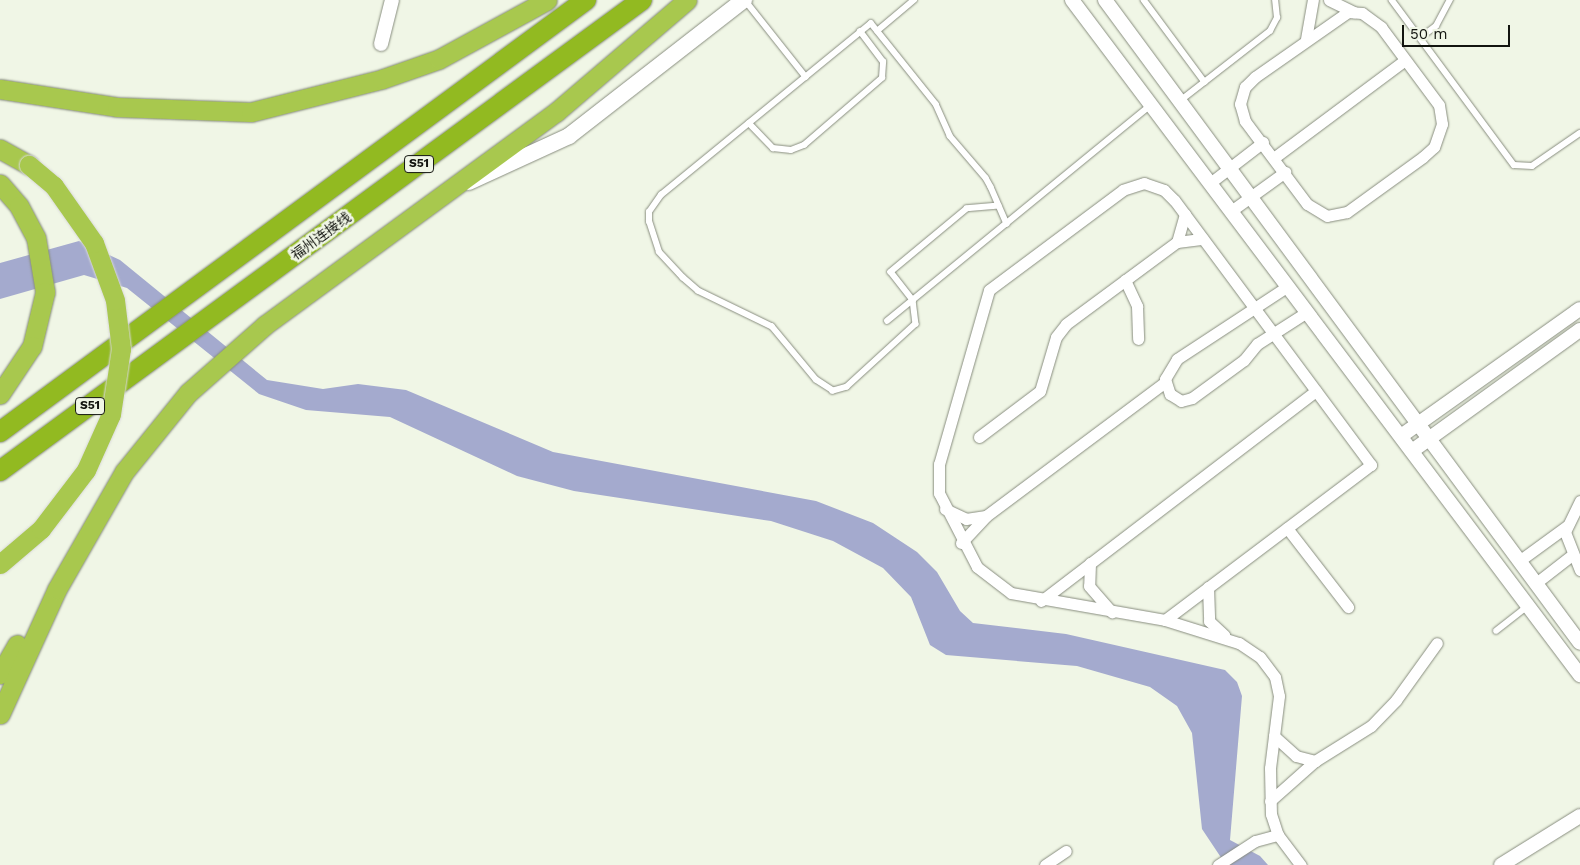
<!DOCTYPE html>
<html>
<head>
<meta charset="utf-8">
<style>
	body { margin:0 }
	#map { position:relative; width:1580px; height:865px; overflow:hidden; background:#f0f6e6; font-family:"Work Sans","Noto Sans SC",sans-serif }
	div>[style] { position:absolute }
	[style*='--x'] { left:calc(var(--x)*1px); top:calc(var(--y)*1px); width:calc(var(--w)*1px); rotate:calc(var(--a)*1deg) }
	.water>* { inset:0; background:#a4aace }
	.roads { filter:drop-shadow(0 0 1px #888d7f) drop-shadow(0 0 1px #888d7f) }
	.service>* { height:5.5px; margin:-2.75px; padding:0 2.75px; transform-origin:2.75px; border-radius:2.75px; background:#fff }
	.minor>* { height:11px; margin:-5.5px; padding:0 5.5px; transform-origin:5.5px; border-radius:5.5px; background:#fff }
	.tertiary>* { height:14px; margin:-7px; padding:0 7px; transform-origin:7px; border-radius:7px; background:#fff }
	.secondary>* { height:16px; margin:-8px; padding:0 8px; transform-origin:8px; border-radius:8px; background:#fff }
	.trunk>* { height:19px; margin:-9.5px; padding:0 9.5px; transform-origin:9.5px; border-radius:9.5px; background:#a8c84e }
	.motorway>* { height:20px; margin:-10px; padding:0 10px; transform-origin:10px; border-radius:10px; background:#92ba21 }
	.bridges { filter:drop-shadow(0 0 1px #d9d9d9) drop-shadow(0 0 1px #d9d9d9) }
	.trunk-bridge>* { height:19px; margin:-9.5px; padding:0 9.5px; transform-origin:9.5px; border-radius:9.5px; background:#a8c84e }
	span { translate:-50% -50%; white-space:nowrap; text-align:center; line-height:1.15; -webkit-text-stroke:5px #f0f6e6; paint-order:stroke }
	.shield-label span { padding:1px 4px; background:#f0f6e6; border:1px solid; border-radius:4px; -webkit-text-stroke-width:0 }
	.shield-label { font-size:12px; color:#12140f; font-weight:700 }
	.street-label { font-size:14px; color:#12140f }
	.scale { position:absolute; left:1402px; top:25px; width:108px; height:22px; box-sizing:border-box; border:2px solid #12140f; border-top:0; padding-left:6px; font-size:15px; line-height:18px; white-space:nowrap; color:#12140f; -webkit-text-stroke:4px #f0f6e6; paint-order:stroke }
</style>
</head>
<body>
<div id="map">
	<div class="water">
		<i style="clip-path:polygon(79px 241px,120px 260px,267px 380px,323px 389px,358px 384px,406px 390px,553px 452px,816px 501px,873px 523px,917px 552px,937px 572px,960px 611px,973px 623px,1066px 634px,1225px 670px,1237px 682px,1242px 696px,1230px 840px,1260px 856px,1268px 865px,1226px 865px,1202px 829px,1192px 733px,1177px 706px,1150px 687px,1077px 666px,946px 655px,930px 645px,911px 597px,883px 568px,833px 541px,771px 521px,574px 491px,517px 476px,390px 417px,306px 410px,259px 394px,127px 288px,84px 275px,0 299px,0 263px)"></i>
	</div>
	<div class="roads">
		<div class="service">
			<i style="--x:745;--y:0;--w:98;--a:51.6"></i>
			<i style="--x:1144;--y:0;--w:102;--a:53.4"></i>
			<i style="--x:1392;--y:0;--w:205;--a:53.5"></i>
			<i style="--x:1514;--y:165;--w:18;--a:3"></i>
			<i style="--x:1532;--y:166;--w:58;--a:-34.5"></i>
			<i style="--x:877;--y:31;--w:48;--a:-40"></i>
			<i style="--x:1420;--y:38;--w:20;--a:-37"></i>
			<i style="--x:1436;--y:26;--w:30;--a:-62"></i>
			<i style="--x:1180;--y:101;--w:114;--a:-37.9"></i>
			<i style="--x:1270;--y:31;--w:15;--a:-62"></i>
			<i style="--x:1277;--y:18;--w:18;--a:-96"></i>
			<i style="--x:749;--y:123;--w:35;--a:46"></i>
			<i style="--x:773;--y:148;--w:18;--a:6"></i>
			<i style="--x:791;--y:150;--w:14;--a:-21"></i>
			<i style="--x:804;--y:145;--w:103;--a:-40.7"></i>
			<i style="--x:882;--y:78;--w:16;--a:-86"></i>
			<i style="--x:883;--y:62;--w:38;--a:-127"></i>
			<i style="--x:999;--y:206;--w:32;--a:175"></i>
			<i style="--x:967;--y:209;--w:99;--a:140.3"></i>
			<i style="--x:891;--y:272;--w:36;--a:52"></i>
			<i style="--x:913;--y:300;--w:24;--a:83"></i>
			<i style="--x:916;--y:324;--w:93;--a:137.6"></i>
			<i style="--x:847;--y:387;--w:15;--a:164"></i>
			<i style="--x:833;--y:391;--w:20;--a:-147"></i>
			<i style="--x:816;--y:380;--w:69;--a:-129.7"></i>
			<i style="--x:772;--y:327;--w:82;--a:-154.1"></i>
			<i style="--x:698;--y:291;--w:20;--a:-139"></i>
			<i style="--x:683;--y:278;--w:35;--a:-133"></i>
			<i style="--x:659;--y:252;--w:32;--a:-108"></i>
			<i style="--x:649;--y:222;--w:10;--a:-90"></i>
			<i style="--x:649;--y:212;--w:21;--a:-55"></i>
			<i style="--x:661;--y:195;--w:271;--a:-39.3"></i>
			<i style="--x:871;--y:23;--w:104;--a:51.3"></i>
			<i style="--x:936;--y:104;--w:35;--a:66"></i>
			<i style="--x:950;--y:136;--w:55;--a:49.4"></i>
			<i style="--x:986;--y:178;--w:10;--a:61"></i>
			<i style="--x:991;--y:187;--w:40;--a:66.6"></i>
			<i style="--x:887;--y:321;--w:341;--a:-39.3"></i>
			<i style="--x:1496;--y:631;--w:41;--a:-38"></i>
		</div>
		<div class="minor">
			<i style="--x:1329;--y:0;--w:28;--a:26"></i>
			<i style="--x:1348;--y:12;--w:14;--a:4"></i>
			<i style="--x:1362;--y:13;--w:24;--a:36"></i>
			<i style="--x:1381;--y:27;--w:97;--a:53.4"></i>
			<i style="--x:1439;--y:105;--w:19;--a:81"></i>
			<i style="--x:1442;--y:124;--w:24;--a:109"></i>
			<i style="--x:1434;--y:147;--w:15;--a:138"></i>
			<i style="--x:1423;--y:157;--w:94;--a:144.1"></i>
			<i style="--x:1347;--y:212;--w:20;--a:169"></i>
			<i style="--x:1327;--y:216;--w:23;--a:-149"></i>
			<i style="--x:1307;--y:204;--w:104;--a:-126.8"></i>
			<i style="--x:1245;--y:121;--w:18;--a:-106"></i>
			<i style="--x:1240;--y:104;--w:18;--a:-74"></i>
			<i style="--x:1245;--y:87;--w:14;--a:-45"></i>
			<i style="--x:1255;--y:77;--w:113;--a:-35"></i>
			<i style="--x:1306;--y:39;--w:40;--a:-80"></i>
			<i style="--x:1275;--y:157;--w:162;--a:-36.7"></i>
			<i style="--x:1210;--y:183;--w:67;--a:-37.7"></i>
			<i style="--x:1231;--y:211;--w:67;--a:-35.8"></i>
			<i style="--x:1177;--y:242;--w:29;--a:-74"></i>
			<i style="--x:1125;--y:280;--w:29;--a:65"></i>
			<i style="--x:1137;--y:306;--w:33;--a:88"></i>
			<i style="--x:1288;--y:286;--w:133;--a:146.7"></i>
			<i style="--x:1177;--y:359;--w:23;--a:121"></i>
			<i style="--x:1165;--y:379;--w:16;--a:72"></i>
			<i style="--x:1170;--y:394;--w:13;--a:32"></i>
			<i style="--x:1181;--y:401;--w:11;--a:-15"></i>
			<i style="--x:1192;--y:398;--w:64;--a:-36.2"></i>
			<i style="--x:1244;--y:360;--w:21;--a:-51"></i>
			<i style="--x:1257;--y:344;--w:59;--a:-32.6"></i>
			<i style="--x:979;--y:437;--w:76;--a:-37"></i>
			<i style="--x:1040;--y:391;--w:56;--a:-73.5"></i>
			<i style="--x:1056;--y:337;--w:16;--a:-52"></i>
			<i style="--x:1066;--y:324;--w:138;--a:-36.5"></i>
			<i style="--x:1177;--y:242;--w:26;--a:-7"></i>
			<i style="--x:1580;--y:501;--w:34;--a:116"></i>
			<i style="--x:1565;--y:532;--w:41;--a:68.5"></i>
			<i style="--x:945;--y:509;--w:23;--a:25"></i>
			<i style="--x:966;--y:519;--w:20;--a:-9"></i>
			<i style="--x:1287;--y:528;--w:100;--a:52.3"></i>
			<i style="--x:961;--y:543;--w:37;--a:-47"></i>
			<i style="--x:986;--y:516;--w:224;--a:-36.8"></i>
			<i style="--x:1519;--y:561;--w:59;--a:-36.1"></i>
			<i style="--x:1090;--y:563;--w:23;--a:92"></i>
			<i style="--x:1089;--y:586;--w:35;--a:49"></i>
			<i style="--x:1536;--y:583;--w:46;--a:-37.9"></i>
			<i style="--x:1208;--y:587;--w:34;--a:88"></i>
			<i style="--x:1209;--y:621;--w:21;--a:43"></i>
			<i style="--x:1041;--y:601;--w:346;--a:-37.4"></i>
			<i style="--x:1165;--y:620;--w:258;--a:-37"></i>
			<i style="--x:1371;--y:465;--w:330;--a:-126.6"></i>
			<i style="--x:1174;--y:200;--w:14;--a:-135"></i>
			<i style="--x:1164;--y:190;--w:21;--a:-161"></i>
			<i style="--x:1144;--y:183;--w:22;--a:162"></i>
			<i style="--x:1123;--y:190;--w:167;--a:143.3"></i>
			<i style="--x:989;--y:290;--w:181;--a:106"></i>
			<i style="--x:939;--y:464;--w:29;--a:90"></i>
			<i style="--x:939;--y:493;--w:83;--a:62.8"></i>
			<i style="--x:977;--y:567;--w:43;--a:37.4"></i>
			<i style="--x:1011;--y:593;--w:156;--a:9.9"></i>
			<i style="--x:1165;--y:620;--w:77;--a:17.3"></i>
			<i style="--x:1239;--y:643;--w:25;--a:34"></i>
			<i style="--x:1260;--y:657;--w:25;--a:53"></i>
			<i style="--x:1275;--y:677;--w:19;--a:78"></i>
			<i style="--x:1279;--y:696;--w:73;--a:97.1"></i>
			<i style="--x:1270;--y:768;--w:46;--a:88.8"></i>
			<i style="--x:1271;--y:814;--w:22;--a:72"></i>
			<i style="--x:1278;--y:835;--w:38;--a:53"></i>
			<i style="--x:1274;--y:736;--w:30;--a:42"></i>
			<i style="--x:1296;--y:756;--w:20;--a:15"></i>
			<i style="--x:1270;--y:801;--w:60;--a:-41.6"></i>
			<i style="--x:1315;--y:761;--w:66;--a:-32"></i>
			<i style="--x:1371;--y:726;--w:36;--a:-46"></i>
			<i style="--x:1396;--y:700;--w:70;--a:-54.3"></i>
			<i style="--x:1045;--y:865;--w:25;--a:-34"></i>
			<i style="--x:1218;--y:865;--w:44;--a:-33"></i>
			<i style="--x:1255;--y:841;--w:24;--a:-15"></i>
		</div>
		<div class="tertiary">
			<i style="--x:1072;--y:0;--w:845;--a:53.04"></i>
			<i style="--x:1105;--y:0;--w:799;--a:53.55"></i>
			<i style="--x:381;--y:44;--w:45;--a:-76"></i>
			<i style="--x:1401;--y:436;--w:219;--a:-35.4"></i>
			<i style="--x:1412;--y:451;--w:207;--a:-35.8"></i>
			<i style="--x:1501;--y:865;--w:93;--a:-31.8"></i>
		</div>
		<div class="secondary">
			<i style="--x:469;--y:182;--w:110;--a:-24.7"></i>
			<i style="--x:569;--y:136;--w:222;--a:-37.9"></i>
		</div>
		<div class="trunk">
			<i style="--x:0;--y:89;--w:118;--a:8.7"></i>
			<i style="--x:117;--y:107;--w:134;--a:2.1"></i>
			<i style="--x:251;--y:112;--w:135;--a:-14.1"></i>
			<i style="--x:382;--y:79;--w:60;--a:-19.3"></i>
			<i style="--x:439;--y:59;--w:123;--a:-28.6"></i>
			<i style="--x:0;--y:149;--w:33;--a:29"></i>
			<i style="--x:0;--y:184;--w:29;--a:49"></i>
			<i style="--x:19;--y:206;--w:36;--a:62"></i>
			<i style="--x:36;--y:238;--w:55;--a:80.5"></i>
			<i style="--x:45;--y:292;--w:56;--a:103.5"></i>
			<i style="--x:32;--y:346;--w:58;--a:123.7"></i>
			<i style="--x:0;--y:674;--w:34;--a:-60"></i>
			<i style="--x:0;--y:714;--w:137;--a:-65.5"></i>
			<i style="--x:57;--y:589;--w:135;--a:-60.2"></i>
			<i style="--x:124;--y:472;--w:102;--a:-51"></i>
			<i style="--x:188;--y:393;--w:103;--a:-41.4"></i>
			<i style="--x:265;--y:325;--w:361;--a:-36.2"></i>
			<i style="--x:556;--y:112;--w:172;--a:-40.5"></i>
		</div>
		<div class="motorway">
			<i style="--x:0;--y:432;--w:728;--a:-36.4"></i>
			<i style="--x:0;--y:471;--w:796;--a:-36.27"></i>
		</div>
	</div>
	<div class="bridges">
		<div class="trunk-bridge">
			<i style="--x:0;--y:564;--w:54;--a:-40.5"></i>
			<i style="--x:41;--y:529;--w:74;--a:-52.7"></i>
			<i style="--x:86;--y:470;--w:61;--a:-65.9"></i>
			<i style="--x:111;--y:414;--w:66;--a:-81.3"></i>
			<i style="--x:121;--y:349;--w:49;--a:-97"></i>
			<i style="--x:115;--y:300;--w:61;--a:-110.2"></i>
			<i style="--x:94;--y:243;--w:70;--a:-125.1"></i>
			<i style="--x:54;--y:186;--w:33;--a:-140"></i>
		</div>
	</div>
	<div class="shield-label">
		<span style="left:419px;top:164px">S51</span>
		<span style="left:90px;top:406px">S51</span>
	</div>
	<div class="street-label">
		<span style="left:321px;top:236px;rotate:-36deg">福州连接线</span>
	</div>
	<div class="scale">50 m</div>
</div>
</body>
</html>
